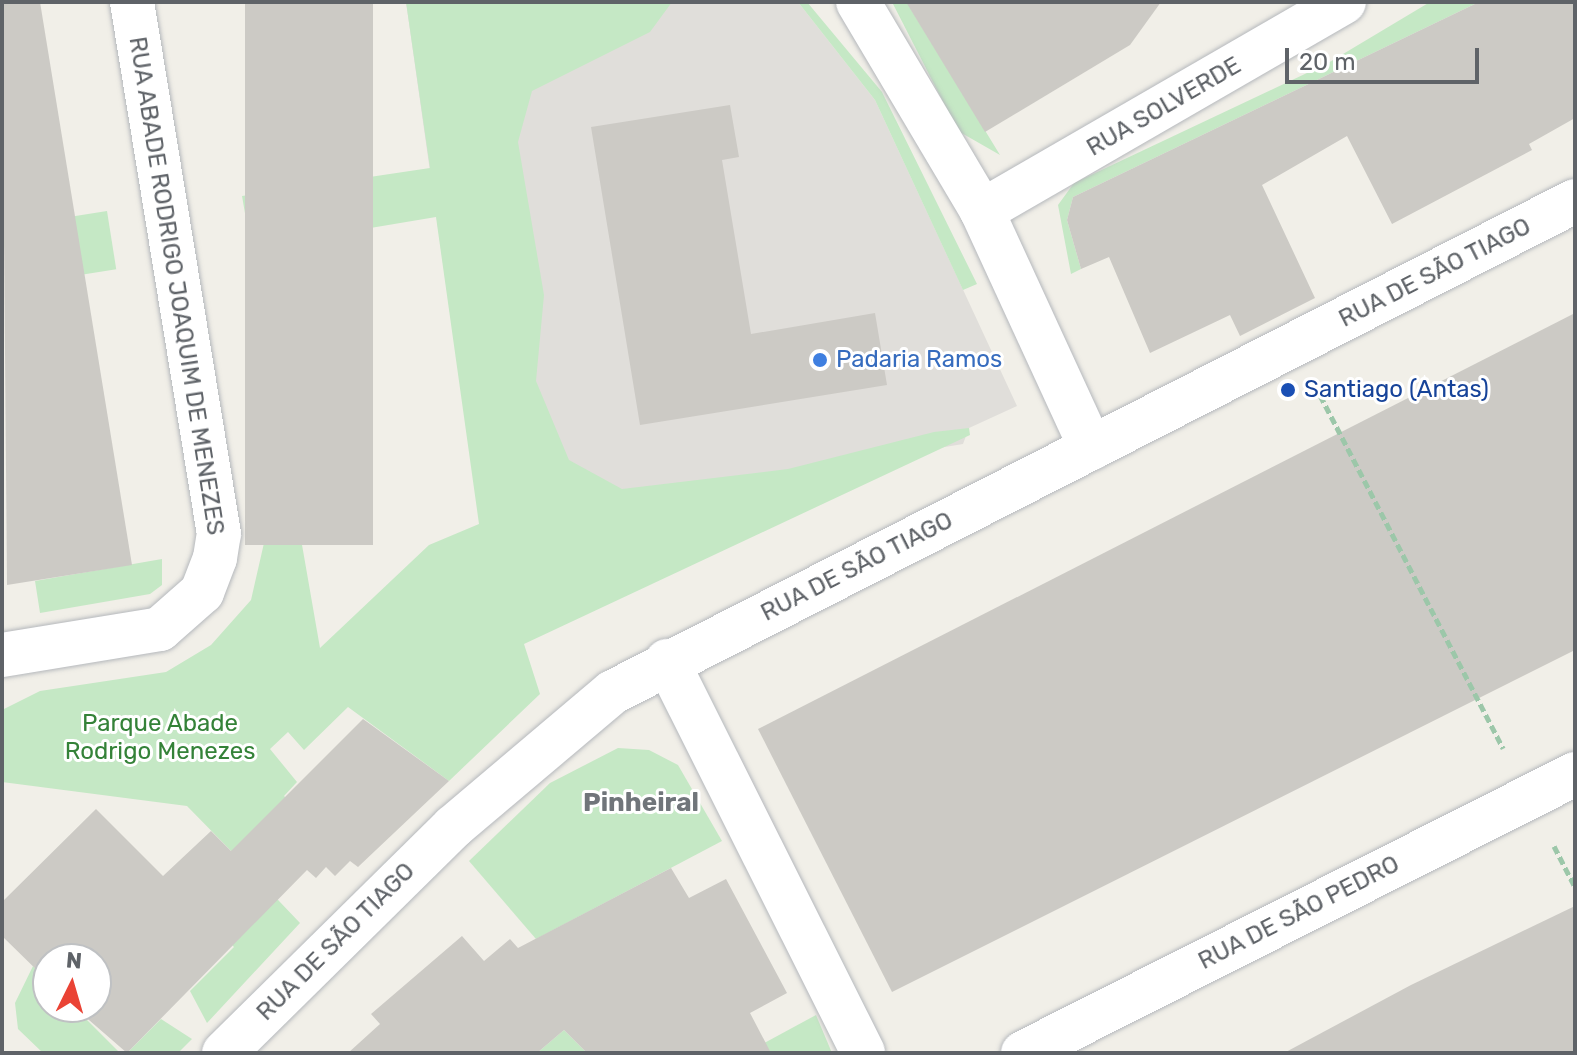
<!DOCTYPE html>
<html>
<head>
<meta charset="utf-8">
<style>
	body { margin:0 }
	#map { position:relative; width:1577px; height:1055px; overflow:hidden; background:#f1efe8; font-family:Rubik,sans-serif }
	div>[style] { position:absolute }
	[style*='--x'] { left:calc(var(--x)*1px); top:calc(var(--y)*1px); width:calc(var(--w)*1px); rotate:calc(var(--a)*1deg) }
	.industrial>* { inset:0; background:#e0deda }
	.green>* { inset:0; background:#c5e8c5; transform-origin:0 0 }
	.building>* { inset:0; background:#cccac5; transform-origin:0 0 }
	.path>* { height:5px; margin-top:-2.5px; transform-origin:0; background:repeating-linear-gradient(90deg,#9cc7a9 0 8px,transparent 0 12px) }
	.roads { filter:drop-shadow(0 0 2px #b5b8bc) drop-shadow(0 0 2px #b5b8bc) }
	.street>* { height:44px; margin:-22px; padding:0 22px; transform-origin:22px; border-radius:22px; background:#fff }
	.secondary>* { height:44px; margin:-22px; padding:0 22px; transform-origin:22px; border-radius:22px; background:#fff }
	.dots>* { width:22px; height:22px; translate:-50% -50%; box-sizing:border-box; border:4px solid #fff; border-radius:50% }
	span { translate:-50% -50%; white-space:nowrap; text-align:center; line-height:1.15; -webkit-text-stroke:6px #fff; paint-order:stroke }
	.street-label { font-size:24px; color:#5f6368 }
	.shop-label { font-size:24px; color:#366cbe }
	.left { translate:0 -50%; text-align:left }
	.transit-label { font-size:24px; color:#164399 }
	.park-label { font-size:24px; color:#348238 }
	.neighbourhood-label { font-size:26px; color:#70757a; font-weight:700 }
	.frame { position:absolute; inset:0; border:4px solid #5f6368; pointer-events:none }
	.north { position:absolute; left:32px; top:943px; width:80px; height:80px; box-sizing:border-box; background:#fff; border:2px solid #bfc1c3; border-radius:50%; rotate:5deg; font-size:22px; font-weight:700; line-height:32px; text-align:center; color:#5f6368 }
	.north::after { content:''; display:block; margin:auto; width:28px; height:36px; background:#ea4335; clip-path:polygon(50% 0,100% 100%,50% 72%,0 100%) }
	.scale { position:absolute; left:1285px; top:48px; width:194px; height:36px; box-sizing:border-box; border:4px solid #5f6368; border-top:0; padding-left:10px; font-size:24px; line-height:28px; white-space:nowrap; color:#5f6368; -webkit-text-stroke:6px #fff; paint-order:stroke }
</style>
</head>
<body>
<div id="map">
	<div class="industrial">
		<i style="clip-path:polygon(406px 2px,798px 2px,875px 100px,1017px 406px,969px 428px,963px 444px,480px 524px)"></i>
	</div>
	<div class="green">
		<i style="clip-path:polygon(406px 2px,672px 2px,650px 32px,532px 91px,518px 142px,544px 295px,536px 381px,569px 460px,622px 489px,788px 469px,934px 432px,969px 428px,970px 435px,524px 644px,540px 694px,449px 781px,348px 707px,304px 750px,288px 732px,270px 749px,297px 782px,284px 796px,313px 823px,237px 857px,187px 806px,2px 782px,4px 709px,40px 691px,166px 672px,211px 645px,251px 600px,264px 543px,301px 539px,320px 648px,429px 545px,479px 524px,436px 217px,251px 248px,242px 196px,430px 168px)"></i>
		<i style="clip-path:polygon(798px 2px,807px 2px,882px 92px,977px 284px,963px 290px,875px 100px)"></i>
		<i style="clip-path:polygon(892px 2px,914px 2px,909px 6px,1000px 155px,958px 131px)"></i>
		<i style="clip-path:polygon(1430px 2px,1479px 2px,1073px 197px,1067px 220px,1081px 269px,1071px 274px,1058px 205px,1074px 183px,1328px 63px)"></i>
		<i style="left:107px;top:211px;width:59px;height:107px;rotate:81deg"></i>
		<i style="clip-path:polygon(162px 559px,162px 585px,150px 594px,40px 613px,35px 581px)"></i>
		<i style="clip-path:polygon(618px 748px,649px 750px,678px 765px,722px 841px,536px 939px,469px 861px,550px 783px)"></i>
		<i style="clip-path:polygon(240px 860px,300px 923px,207px 1023px,190px 991px,234px 947px,193px 906px)"></i>
		<i style="clip-path:polygon(33px 966px,48px 981px,48px 1007px,74px 1007px,120px 1053px,43px 1053px,18px 1029px,15px 1003px)"></i>
		<i style="clip-path:polygon(816px 1015px,832px 1053px,746px 1053px)"></i>
		<i style="clip-path:polygon(161px 1019px,192px 1039px,178px 1053px,127px 1053px)"></i>
		<i style="clip-path:polygon(564px 1030px,587px 1053px,537px 1053px)"></i>
	</div>
	<div class="building">
		<i style="clip-path:polygon(2px 2px,40px 2px,132px 565px,7px 585px)"></i>
		<i style="left:245px;top:2px;width:128px;height:543px"></i>
		<i style="clip-path:polygon(906px 2px,1161px 2px,1130px 45px,985px 132px)"></i>
		<i style="clip-path:polygon(1479px 2px,1575px 2px,1575px 118px,1529px 144px,1532px 150px,1392px 224px,1347px 136px,1262px 185px,1315px 298px,1240px 336px,1230px 315px,1150px 353px,1109px 257px,1081px 269px,1067px 220px,1073px 197px)"></i>
		<i style="clip-path:polygon(730px 105px,739px 157px,722px 160px,751px 334px,875px 313px,887px 385px,640px 425px,591px 127px)"></i>
		<i style="clip-path:polygon(1575px 313px,1575px 650px,892px 992px,758px 729px)"></i>
		<i style="clip-path:polygon(363px 719px,449px 781px,358px 867px,350px 861px,335px 876px,326px 867px,316px 878px,307px 870px,127px 1053px,74px 1007px,96px 1007px,96px 959px,48px 959px,48px 981px,2px 936px,2px 902px,96px 809px,163px 876px,211px 831px,231px 851px)"></i>
		<i style="clip-path:polygon(671px 868px,689px 898px,726px 879px,787px 993px,750px 1013px,771px 1053px,587px 1053px,564px 1030px,537px 1053px,348px 1053px,380px 1024px,371px 1014px,462px 936px,484px 961px,510px 939px,518px 948px)"></i>
		<i style="clip-path:polygon(1575px 906px,1575px 1053px,1284px 1053px,1411px 985px)"></i>
	</div>
	<div class="path">
		<i style="--x:1320;--y:395;--w:398;--a:62.6"></i>
		<i style="--x:1554;--y:846;--w:46;--a:62.9"></i>
	</div>
	<div class="roads">
		<div class="street">
			<i style="--x:858;--y:2;--w:243;--a:59.3"></i>
			<i style="--x:982;--y:211;--w:261;--a:65.3"></i>
			<i style="--x:982;--y:211;--w:418;--a:-30"></i>
			<i style="--x:2;--y:655;--w:160;--a:-9.3"></i>
			<i style="--x:160;--y:629;--w:56;--a:-41.4"></i>
			<i style="--x:202;--y:592;--w:36;--a:-69"></i>
			<i style="--x:215;--y:558;--w:24;--a:-81"></i>
			<i style="--x:219;--y:534;--w:539;--a:-99.29"></i>
			<i style="--x:667;--y:661;--w:438;--a:63.4"></i>
			<i style="--x:1023;--y:1053;--w:619;--a:-26.81"></i>
		</div>
		<div class="secondary">
			<i style="--x:224;--y:1053;--w:322;--a:-44.6"></i>
			<i style="--x:453;--y:827;--w:209;--a:-40.2"></i>
			<i style="--x:613;--y:692;--w:1080;--a:-27.04"></i>
		</div>
	</div>
	<div class="dots">
		<i style="left:820px;top:360px;background:#3f7fe0"></i>
		<i style="left:1288px;top:390px;background:#1a4fb4"></i>
	</div>
	<div class="street-label">
		<span style="left:1164px;top:107px;rotate:-30deg">RUA SOLVERDE</span>
		<span style="left:1435px;top:273px;rotate:-27deg">RUA DE SÃO TIAGO</span>
		<span style="left:176px;top:286px;rotate:81deg">RUA ABADE RODRIGO JOAQUIM DE MENEZES</span>
		<span style="left:857px;top:567px;rotate:-27deg">RUA DE SÃO TIAGO</span>
		<span style="left:1299px;top:913px;rotate:-27deg">RUA DE SÃO PEDRO</span>
		<span style="left:336px;top:942px;rotate:-45deg">RUA DE SÃO TIAGO</span>
	</div>
	<div class="shop-label">
		<span class="left" style="left:836px;top:360px">Padaria Ramos</span>
	</div>
	<div class="transit-label">
		<span class="left" style="left:1304px;top:390px">Santiago (Antas)</span>
	</div>
	<div class="park-label">
		<span style="left:160px;top:738px">Parque Abade<br>Rodrigo Menezes</span>
	</div>
	<div class="neighbourhood-label">
		<span style="left:641px;top:803px">Pinheiral</span>
	</div>
	<div class="frame"></div>
	<div class="north">N</div>
	<div class="scale">20 m</div>
</div>
</body>
</html>
